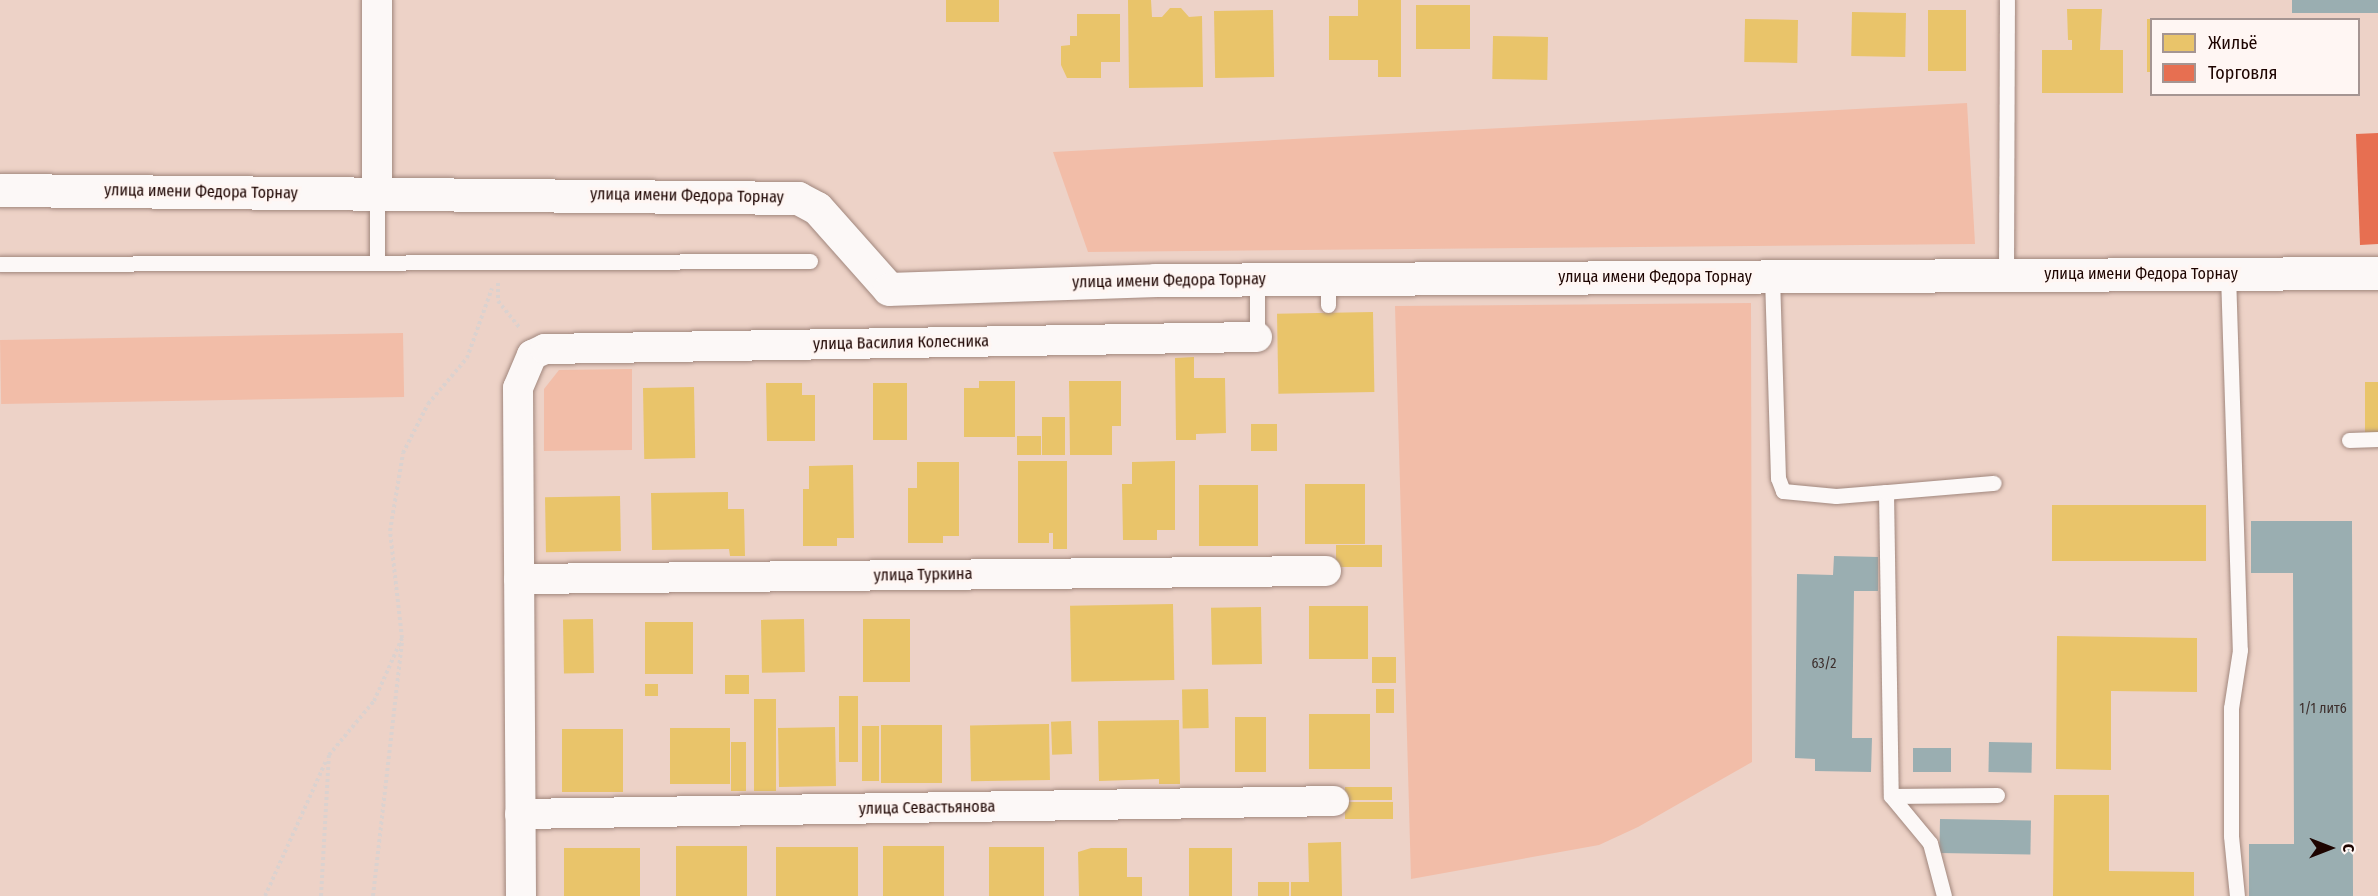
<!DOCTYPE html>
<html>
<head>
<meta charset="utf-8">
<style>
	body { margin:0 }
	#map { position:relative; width:2378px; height:896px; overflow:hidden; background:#edd2c7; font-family:"Fira Sans Condensed",sans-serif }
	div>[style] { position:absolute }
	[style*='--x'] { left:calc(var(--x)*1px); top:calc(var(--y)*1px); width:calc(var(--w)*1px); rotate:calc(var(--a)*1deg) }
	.green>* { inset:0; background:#f2bda8; transform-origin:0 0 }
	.homes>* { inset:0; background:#e9c46a; transform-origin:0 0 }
	.shops>* { inset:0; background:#e76f51 }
	.building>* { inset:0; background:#9aaeb1; transform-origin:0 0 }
	.path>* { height:4px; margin-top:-2px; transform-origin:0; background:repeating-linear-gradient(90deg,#dbd2cf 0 3px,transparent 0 6px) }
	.roads { filter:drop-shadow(0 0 2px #a1877d) drop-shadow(0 0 2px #a1877d) }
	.service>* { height:15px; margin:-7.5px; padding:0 7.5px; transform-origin:7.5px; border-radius:7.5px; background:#fcf8f7 }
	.minor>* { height:30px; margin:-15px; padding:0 15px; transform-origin:15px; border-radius:15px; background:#fcf8f7 }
	.tertiary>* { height:33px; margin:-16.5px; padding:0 16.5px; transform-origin:16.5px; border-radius:16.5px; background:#fcf8f7 }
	span { translate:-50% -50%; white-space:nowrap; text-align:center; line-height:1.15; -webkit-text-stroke:6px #fff6f3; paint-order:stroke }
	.number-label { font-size:14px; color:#3c2e2c }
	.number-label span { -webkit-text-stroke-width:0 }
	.street-label { font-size:16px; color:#1d0400 }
	.legend { position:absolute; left:2150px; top:18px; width:210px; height:78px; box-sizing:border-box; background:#fff6f3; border:2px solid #a59592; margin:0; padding:8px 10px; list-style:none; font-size:18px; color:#1d0400 }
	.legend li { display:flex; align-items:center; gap:12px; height:30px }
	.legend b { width:30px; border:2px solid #a59592 }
	.north { position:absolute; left:2300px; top:818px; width:60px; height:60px; -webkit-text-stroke:4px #fff6f3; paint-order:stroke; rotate:90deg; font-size:16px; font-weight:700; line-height:24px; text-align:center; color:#1d0400 }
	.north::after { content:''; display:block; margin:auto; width:21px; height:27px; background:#1d0400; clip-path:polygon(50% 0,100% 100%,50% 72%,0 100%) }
</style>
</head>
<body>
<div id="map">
	<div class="green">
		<i style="clip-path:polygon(1967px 103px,1975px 244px,1088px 252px,1053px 152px)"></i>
		<i style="clip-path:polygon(1751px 303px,1752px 762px,1638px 827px,1599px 845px,1411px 879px,1395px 306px)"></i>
		<i style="left:403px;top:333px;width:64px;height:403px;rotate:89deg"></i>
		<i style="clip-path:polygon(632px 369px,632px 450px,544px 451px,544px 389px,559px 370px)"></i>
	</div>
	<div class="homes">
		<i style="left:946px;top:0;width:53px;height:22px"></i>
		<i style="clip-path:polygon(1128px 0,1151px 0,1152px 17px,1162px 17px,1170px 8px,1181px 8px,1189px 17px,1202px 16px,1203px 87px,1129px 88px)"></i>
		<i style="clip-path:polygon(1358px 0,1401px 0,1401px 77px,1378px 77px,1378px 60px,1329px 60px,1329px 16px,1358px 16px)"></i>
		<i style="left:1470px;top:5px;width:44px;height:54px;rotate:90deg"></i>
		<i style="clip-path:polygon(2067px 9px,2102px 9px,2100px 50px,2123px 50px,2123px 93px,2042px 93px,2042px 50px,2072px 50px,2072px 40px,2068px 40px)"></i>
		<i style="left:1273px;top:10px;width:67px;height:59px;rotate:89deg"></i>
		<i style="left:1928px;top:10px;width:38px;height:61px"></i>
		<i style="left:1852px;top:12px;width:54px;height:44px;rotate:1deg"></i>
		<i style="clip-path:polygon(1077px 14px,1120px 14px,1120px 62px,1101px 62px,1101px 78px,1067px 78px,1061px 65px,1061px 46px,1070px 45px,1070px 36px,1077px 36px)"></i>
		<i style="left:1745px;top:19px;width:53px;height:43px;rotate:1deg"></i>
		<i style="left:2147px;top:19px;width:5px;height:53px"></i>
		<i style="left:1493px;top:36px;width:55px;height:43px;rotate:1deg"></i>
		<i style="left:1373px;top:312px;width:80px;height:96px;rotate:89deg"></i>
		<i style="clip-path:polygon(1194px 357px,1194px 378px,1225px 378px,1226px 433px,1196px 434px,1196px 440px,1176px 440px,1175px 358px)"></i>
		<i style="clip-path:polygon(979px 381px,1015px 381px,1015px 437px,964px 437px,964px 388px,979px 388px)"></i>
		<i style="clip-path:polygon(1069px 381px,1121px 381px,1121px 426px,1112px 426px,1112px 455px,1070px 455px)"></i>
		<i style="left:2365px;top:382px;width:13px;height:51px"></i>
		<i style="clip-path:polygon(766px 383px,802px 383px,802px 395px,815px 395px,815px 441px,767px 441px)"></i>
		<i style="left:873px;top:383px;width:34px;height:57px"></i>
		<i style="left:694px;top:387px;width:71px;height:51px;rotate:89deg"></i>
		<i style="left:1065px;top:417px;width:38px;height:23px;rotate:90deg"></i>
		<i style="left:1251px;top:424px;width:26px;height:27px"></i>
		<i style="left:1041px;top:436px;width:19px;height:24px;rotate:90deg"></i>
		<i style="clip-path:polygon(1018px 461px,1067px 461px,1067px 549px,1053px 549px,1053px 533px,1049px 533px,1049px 543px,1018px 543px)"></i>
		<i style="clip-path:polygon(1175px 461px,1175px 530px,1157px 530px,1157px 540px,1123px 540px,1122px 484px,1132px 484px,1132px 462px)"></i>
		<i style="clip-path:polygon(917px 462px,959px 462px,959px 536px,943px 536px,943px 543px,908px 543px,908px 488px,917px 488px)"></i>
		<i style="clip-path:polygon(853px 465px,854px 538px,837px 538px,837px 546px,803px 546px,803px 489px,809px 489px,809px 466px)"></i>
		<i style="left:1305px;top:484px;width:60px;height:60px"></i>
		<i style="left:1258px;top:485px;width:61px;height:59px;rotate:90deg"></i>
		<i style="clip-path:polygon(728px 492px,728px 509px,744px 509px,745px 556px,730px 556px,729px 549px,652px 550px,651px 493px)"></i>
		<i style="left:620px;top:496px;width:55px;height:75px;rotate:89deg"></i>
		<i style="left:2206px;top:505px;width:56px;height:154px;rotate:90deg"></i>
		<i style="left:1382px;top:545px;width:22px;height:46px;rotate:90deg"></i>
		<i style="left:1173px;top:604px;width:76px;height:103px;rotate:89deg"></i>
		<i style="left:1309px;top:606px;width:59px;height:53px"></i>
		<i style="left:1261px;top:607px;width:57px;height:50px;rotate:89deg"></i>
		<i style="left:593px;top:619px;width:54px;height:30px;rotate:89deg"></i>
		<i style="left:804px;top:619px;width:53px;height:43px;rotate:89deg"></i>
		<i style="left:863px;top:619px;width:47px;height:63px"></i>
		<i style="left:645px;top:622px;width:48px;height:52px"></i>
		<i style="clip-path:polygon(2057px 636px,2197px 638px,2197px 692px,2111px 691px,2111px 770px,2056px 769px)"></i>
		<i style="left:1372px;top:657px;width:24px;height:26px"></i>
		<i style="left:749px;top:675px;width:19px;height:24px;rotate:90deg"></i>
		<i style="left:645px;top:684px;width:13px;height:12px"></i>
		<i style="left:1208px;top:689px;width:39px;height:26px;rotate:89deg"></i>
		<i style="left:1376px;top:689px;width:18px;height:24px"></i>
		<i style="left:839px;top:696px;width:19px;height:66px"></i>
		<i style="left:754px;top:699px;width:22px;height:92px"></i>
		<i style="left:1370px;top:714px;width:55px;height:61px;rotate:90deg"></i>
		<i style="left:1235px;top:717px;width:31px;height:55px"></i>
		<i style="clip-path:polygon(1179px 720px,1180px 784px,1159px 784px,1159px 779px,1099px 781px,1098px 721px)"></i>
		<i style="left:1071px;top:721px;width:33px;height:20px;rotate:88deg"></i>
		<i style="left:1049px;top:724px;width:56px;height:79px;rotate:89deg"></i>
		<i style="left:942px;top:725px;width:58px;height:61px;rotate:90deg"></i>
		<i style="left:862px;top:726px;width:17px;height:55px"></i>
		<i style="left:835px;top:727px;width:59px;height:57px;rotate:89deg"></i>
		<i style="left:730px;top:728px;width:56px;height:60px;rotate:90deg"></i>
		<i style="left:562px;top:729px;width:61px;height:63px"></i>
		<i style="left:731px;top:742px;width:15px;height:49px"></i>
		<i style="left:1345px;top:787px;width:47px;height:13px"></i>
		<i style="clip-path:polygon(2054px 795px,2109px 795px,2109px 871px,2194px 872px,2194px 896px,2053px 896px)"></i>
		<i style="left:1345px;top:802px;width:48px;height:17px"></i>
		<i style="clip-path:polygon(1341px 842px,1342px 896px,1291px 896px,1291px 882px,1309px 882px,1308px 843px)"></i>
		<i style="left:676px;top:846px;width:71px;height:50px"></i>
		<i style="left:883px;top:846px;width:61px;height:50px"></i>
		<i style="left:776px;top:847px;width:82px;height:49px"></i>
		<i style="left:989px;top:847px;width:55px;height:49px"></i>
		<i style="left:564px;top:848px;width:76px;height:48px"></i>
		<i style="clip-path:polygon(1091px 848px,1127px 848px,1127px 877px,1142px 877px,1142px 896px,1079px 896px,1078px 852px)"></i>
		<i style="left:1189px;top:848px;width:43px;height:48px"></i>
		<i style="left:1258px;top:882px;width:31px;height:14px"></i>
	</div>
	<div class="shops">
		<i style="clip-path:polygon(2378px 133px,2378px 244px,2360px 245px,2356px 134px)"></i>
	</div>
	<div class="building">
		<i style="left:2292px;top:0;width:86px;height:13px"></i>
		<i style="clip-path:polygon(2251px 521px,2352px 521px,2353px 896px,2249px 896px,2249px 844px,2294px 844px,2293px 573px,2251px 573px)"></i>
		<i style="clip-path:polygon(1834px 556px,1878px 557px,1878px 591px,1854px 591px,1852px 738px,1872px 738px,1871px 772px,1815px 771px,1815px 759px,1795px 758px,1797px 574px,1833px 575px)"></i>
		<i style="left:1989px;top:742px;width:43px;height:30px;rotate:1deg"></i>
		<i style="left:1913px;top:748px;width:38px;height:24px"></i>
		<i style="left:1940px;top:819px;width:91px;height:34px;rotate:1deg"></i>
	</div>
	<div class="path">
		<i style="--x:498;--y:283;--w:18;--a:90"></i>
		<i style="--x:498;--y:301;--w:35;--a:51"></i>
		<i style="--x:265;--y:896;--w:150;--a:-65.7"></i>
		<i style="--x:321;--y:896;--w:141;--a:-86.8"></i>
		<i style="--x:329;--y:755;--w:70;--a:-50.2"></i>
		<i style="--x:374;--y:701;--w:69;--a:-66"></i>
		<i style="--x:402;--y:638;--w:108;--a:-96.4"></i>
		<i style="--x:390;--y:531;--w:79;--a:-80.5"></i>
		<i style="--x:403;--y:453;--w:55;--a:-63"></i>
		<i style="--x:428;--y:404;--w:60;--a:-49.7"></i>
		<i style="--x:467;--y:358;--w:74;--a:-70.3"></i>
		<i style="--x:373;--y:896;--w:257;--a:-83.5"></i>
	</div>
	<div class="roads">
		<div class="service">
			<i style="--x:377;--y:194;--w:69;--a:90"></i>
			<i style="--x:0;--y:264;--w:810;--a:-0.21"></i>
			<i style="--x:2228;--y:274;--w:376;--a:88.2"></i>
			<i style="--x:2240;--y:650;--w:59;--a:98.8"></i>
			<i style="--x:2231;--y:708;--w:128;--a:90"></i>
			<i style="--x:2231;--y:836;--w:60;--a:84.3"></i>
			<i style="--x:2006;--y:275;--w:275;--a:-89.8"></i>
			<i style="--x:1772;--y:276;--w:202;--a:88.3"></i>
			<i style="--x:1778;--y:478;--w:14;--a:69"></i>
			<i style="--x:1783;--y:491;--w:53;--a:5.4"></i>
			<i style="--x:1836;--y:496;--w:50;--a:-4.6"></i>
			<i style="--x:1886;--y:492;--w:304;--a:89.1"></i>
			<i style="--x:1891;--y:796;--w:106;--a:-0.5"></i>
			<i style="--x:1328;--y:279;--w:26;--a:90"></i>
			<i style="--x:1257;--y:280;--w:57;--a:90"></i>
			<i style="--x:2349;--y:440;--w:29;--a:-2"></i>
			<i style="--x:1886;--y:492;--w:108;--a:-4.8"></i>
			<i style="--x:1891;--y:796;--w:61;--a:50.3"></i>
			<i style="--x:1930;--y:843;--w:55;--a:75.2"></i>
		</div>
		<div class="minor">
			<i style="--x:377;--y:194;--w:194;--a:-90"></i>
			<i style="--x:519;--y:579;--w:807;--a:-0.57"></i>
			<i style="--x:520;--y:814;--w:814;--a:-0.91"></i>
			<i style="--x:521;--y:896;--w:508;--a:-90.34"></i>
			<i style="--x:518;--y:388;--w:36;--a:-67"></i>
			<i style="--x:532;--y:355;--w:14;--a:-25"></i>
			<i style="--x:545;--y:349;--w:712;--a:-0.97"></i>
		</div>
		<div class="tertiary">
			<i style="--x:0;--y:190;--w:798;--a:0.57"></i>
			<i style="--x:798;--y:198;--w:21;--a:28"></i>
			<i style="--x:817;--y:208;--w:108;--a:48.4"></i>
			<i style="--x:889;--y:289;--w:266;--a:-1.9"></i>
			<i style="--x:1155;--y:280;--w:1223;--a:-0.33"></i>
		</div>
	</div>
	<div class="number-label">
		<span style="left:1824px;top:664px">63/2</span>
		<span style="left:2323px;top:709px">1/1 лит6</span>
	</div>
	<div class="street-label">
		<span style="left:201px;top:192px;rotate:1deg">улица имени Федора Торнау</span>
		<span style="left:687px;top:196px;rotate:1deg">улица имени Федора Торнау</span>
		<span style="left:2141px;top:274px">улица имени Федора Торнау</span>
		<span style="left:1655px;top:277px">улица имени Федора Торнау</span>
		<span style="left:1169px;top:281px;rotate:-1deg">улица имени Федора Торнау</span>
		<span style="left:901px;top:343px;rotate:-1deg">улица Василия Колесника</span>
		<span style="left:923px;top:575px;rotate:-1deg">улица Туркина</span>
		<span style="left:927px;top:808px;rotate:-1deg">улица Севастьянова</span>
	</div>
	<ul class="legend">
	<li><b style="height:16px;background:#e9c46a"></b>Жильё</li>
	<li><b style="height:16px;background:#e76f51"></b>Торговля</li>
	</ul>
	<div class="north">С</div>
</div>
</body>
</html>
